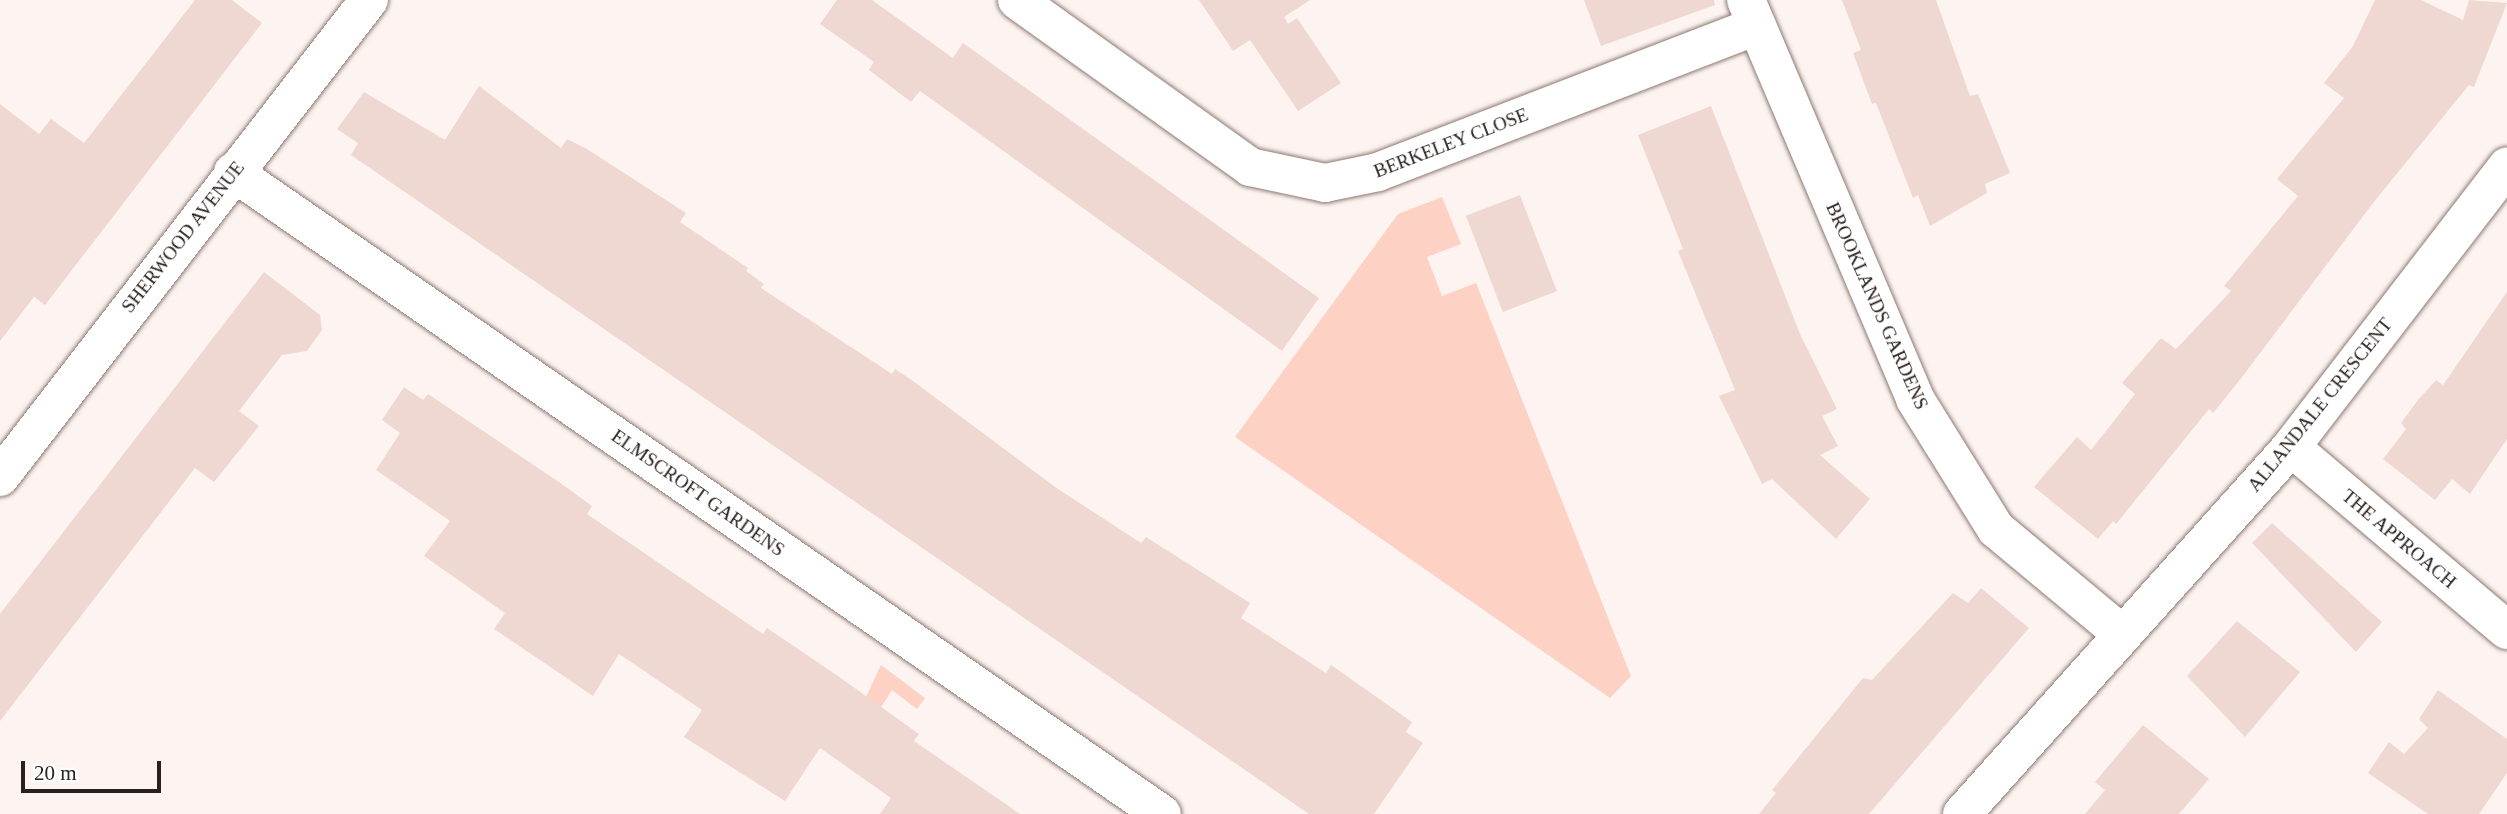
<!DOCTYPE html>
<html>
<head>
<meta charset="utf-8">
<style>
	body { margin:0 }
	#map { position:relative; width:2507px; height:814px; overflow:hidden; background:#fdf4f1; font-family:Georgia,serif }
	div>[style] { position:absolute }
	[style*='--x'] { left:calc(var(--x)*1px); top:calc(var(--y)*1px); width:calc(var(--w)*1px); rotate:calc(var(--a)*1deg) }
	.green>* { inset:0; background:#fdd1c3 }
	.building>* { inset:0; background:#eed8d1; transform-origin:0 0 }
	.roads { filter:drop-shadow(0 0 2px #8c7972) drop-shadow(0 0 2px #8c7972) }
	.minor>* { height:38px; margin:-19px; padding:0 19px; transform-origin:19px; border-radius:19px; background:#fff }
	span { translate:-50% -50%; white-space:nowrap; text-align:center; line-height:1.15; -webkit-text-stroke:5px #fff; paint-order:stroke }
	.street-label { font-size:19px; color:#29211e }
	.scale { position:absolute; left:21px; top:761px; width:140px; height:32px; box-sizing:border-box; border:4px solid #29211e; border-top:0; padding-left:9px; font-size:21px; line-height:24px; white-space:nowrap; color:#29211e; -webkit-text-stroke:5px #fff; paint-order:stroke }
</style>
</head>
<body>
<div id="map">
	<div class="green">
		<i style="clip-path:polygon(1442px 197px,1461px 244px,1427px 257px,1442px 296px,1476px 283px,1631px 676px,1610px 698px,1235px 437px,1398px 214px)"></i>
		<i style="clip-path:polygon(881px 665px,925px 698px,917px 709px,892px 690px,881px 707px,866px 697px)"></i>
	</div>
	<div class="building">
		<i style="clip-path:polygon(195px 0,232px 0,262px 23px,45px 305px,34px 297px,0 341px,0 104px,39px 134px,51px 119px,84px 143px)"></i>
		<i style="clip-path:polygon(837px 0,872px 0,953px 58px,963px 43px,1319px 298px,1282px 351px,920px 91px,911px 102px,869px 70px,874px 62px,820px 24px)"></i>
		<i style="clip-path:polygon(1199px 0,1310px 0,1284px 17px,1288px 24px,1297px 18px,1341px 83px,1298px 111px,1250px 40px,1233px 51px)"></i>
		<i style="clip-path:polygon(1584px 0,1714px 0,1715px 5px,1601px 46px)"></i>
		<i style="clip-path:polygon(1842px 0,1936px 0,1970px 96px,1978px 94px,2010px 173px,1985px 184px,1987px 193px,1930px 226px,1918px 195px,1913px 198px,1876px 103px,1872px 104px,1853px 53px,1861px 50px)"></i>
		<i style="clip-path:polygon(2375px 0,2421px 0,2463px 20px,2469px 0,2507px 3px,2474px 87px,2469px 85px,2373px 203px,2239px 381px,2213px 413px,2209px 409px,2116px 524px,2113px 521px,2098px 539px,2034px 487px,2077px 437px,2091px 450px,2135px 394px,2122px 383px,2161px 338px,2176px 349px,2231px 291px,2224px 286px,2298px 196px,2277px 179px,2344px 98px,2324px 83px,2353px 46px)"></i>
		<i style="clip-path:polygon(479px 86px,561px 148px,567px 139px,587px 149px,686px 213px,680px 222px,748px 268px,746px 271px,764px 284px,761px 288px,892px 374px,895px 369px,913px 381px,1058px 489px,1141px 543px,1146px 537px,1250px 603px,1241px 618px,1326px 673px,1331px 665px,1412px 722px,1406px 732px,1423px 743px,1374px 814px,1309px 814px,351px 155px,358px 143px,337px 129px,364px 92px,445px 140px)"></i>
		<i style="clip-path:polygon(1711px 106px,1800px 334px,1837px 409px,1822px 416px,1838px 446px,1820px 455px,1870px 499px,1836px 539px,1772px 479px,1762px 484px,1719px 396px,1735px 390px,1678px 251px,1683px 249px,1638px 135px)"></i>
		<i style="left:1520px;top:195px;width:103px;height:58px;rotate:69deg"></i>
		<i style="clip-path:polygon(264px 272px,320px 315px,322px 330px,307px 351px,282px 355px,239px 411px,259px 426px,214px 482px,195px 468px,0 721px,0 614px)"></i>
		<i style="clip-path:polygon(2507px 292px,2507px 439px,2470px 494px,2452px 479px,2435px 500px,2383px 459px,2406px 429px,2401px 423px,2418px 400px,2436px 380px,2443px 385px)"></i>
		<i style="clip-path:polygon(404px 387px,423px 400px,428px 394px,559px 482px,592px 506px,587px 514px,763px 634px,767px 628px,838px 676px,919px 734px,914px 741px,1020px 814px,880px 814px,891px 798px,820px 748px,785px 801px,684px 737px,702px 710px,619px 654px,593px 696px,509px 639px,494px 629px,505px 613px,424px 556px,450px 521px,376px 470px,400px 433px,382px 420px)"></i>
		<i style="clip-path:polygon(2272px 523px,2382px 622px,2356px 652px,2252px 543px)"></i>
		<i style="clip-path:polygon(1981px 588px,2029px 628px,1869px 814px,1759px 814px,1776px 793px,1772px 790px,1863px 678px,1872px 680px,1953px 593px,1968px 603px)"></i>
		<i style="clip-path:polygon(2237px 621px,2300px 672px,2245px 737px,2187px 676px)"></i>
		<i style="clip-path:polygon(2438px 690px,2507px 739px,2507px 773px,2479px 814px,2428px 814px,2368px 773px,2389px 742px,2404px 754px,2428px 728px,2419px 719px)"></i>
		<i style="clip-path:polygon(2143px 725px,2209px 779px,2179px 814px,2085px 814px,2105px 790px,2095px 782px)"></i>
	</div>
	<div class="roads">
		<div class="minor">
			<i style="--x:1017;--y:0;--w:287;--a:35.6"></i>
			<i style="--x:1250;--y:167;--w:77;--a:12"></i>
			<i style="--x:1325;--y:183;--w:54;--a:-11.7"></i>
			<i style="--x:1378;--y:172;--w:406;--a:-21.1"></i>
			<i style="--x:1746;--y:0;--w:433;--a:67"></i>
			<i style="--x:1915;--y:399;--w:153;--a:58.1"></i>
			<i style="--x:1996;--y:529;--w:163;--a:39.8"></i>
			<i style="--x:233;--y:172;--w:1129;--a:34.65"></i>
			<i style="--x:2291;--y:447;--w:283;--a:40.3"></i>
			<i style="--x:0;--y:477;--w:603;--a:-52.28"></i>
			<i style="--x:1962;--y:814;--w:493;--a:-48.1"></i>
			<i style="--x:2291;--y:447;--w:354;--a:-52.4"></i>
		</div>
	</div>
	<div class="street-label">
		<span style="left:1451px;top:143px;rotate:-21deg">BERKELEY CLOSE</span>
		<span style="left:183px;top:237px;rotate:-52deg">SHERWOOD AVENUE</span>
		<span style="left:1877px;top:306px;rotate:66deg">BROOKLANDS GARDENS</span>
		<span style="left:2320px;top:405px;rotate:-51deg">ALLANDALE CRESCENT</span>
		<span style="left:698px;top:493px;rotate:35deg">ELMSCROFT GARDENS</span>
		<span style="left:2399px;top:539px;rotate:40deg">THE APPROACH</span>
	</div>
	<div class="scale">20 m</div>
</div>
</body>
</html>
